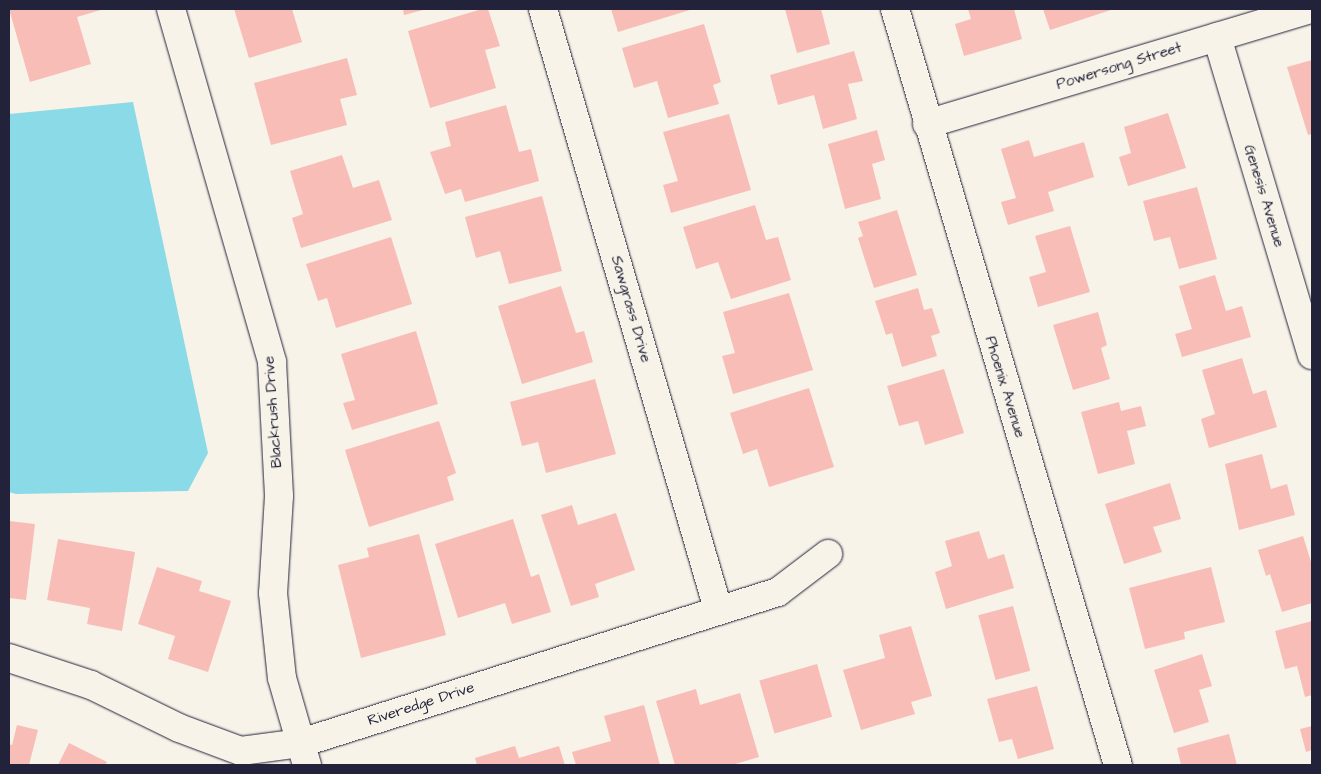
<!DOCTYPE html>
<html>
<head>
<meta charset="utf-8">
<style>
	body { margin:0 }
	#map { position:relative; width:1321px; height:774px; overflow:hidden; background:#f7f3e8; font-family:"Architects Daughter",sans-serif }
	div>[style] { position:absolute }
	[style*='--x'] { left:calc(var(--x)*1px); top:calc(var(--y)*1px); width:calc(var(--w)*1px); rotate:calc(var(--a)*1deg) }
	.water>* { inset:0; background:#8adae7 }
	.building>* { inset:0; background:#f9bdb7; transform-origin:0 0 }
	.roads { filter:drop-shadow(0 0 1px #22223b) drop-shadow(0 0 1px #22223b) }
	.street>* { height:28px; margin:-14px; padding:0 14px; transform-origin:14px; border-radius:14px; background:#f7f3e8 }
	span { translate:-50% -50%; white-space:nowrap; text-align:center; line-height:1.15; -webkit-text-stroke:4.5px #f7f3e8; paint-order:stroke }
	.street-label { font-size:15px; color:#22223b }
	.frame { position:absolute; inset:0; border:10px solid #22223b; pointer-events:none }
</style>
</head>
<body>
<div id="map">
	<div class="water">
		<i style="clip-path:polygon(133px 102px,208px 453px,188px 491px,16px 494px,9px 492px,9px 114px)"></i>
	</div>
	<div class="building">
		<i style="clip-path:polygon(9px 9px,104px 9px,77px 17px,91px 64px,30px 82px)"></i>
		<i style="clip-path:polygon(234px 9px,292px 9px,302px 42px,249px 58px)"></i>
		<i style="clip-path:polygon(403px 9px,427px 9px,404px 15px)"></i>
		<i style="clip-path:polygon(482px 9px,488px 9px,500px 46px,485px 50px,496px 88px,430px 108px,408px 31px)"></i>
		<i style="clip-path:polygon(611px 9px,693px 9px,618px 32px)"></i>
		<i style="clip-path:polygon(785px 9px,821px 9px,830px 44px,797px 53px)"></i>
		<i style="clip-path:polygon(968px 9px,1014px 9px,1022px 39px,964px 56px,955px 24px,971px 19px)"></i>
		<i style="clip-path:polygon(1043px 9px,1114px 9px,1050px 30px)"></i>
		<i style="clip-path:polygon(704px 24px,721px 82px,713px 85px,719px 104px,668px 118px,657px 81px,634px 88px,622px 48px)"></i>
		<i style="clip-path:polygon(854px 51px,863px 81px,848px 84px,857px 119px,823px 129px,814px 95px,778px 105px,770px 75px)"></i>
		<i style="clip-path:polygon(347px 58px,357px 95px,340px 99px,347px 125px,271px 145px,254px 83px)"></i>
		<i style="clip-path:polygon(1312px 60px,1312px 134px,1308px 135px,1287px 67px)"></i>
		<i style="clip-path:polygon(506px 105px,519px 152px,531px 149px,539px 181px,465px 202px,461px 189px,445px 194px,430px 152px,451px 146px,445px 122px)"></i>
		<i style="clip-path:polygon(1168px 113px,1186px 168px,1128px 186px,1119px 157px,1131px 153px,1124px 127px)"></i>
		<i style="clip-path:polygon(729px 114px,751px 190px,671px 213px,663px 185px,678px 181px,663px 132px)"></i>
		<i style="clip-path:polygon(877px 130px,885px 160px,872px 164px,881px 199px,845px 209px,828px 144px)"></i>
		<i style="clip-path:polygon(1029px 140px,1034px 157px,1084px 142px,1094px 177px,1048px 192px,1054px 211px,1008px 225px,1001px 202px,1016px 198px,1001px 149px)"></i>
		<i style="clip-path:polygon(342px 155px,353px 188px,379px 180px,392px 220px,301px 248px,292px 218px,303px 214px,290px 171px)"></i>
		<i style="clip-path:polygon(1197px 187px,1217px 259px,1179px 269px,1170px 237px,1154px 241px,1143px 201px)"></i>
		<i style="clip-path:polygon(542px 196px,562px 271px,509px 284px,500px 251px,476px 258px,465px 217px)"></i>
		<i style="clip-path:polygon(755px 205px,766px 240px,778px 237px,791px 280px,731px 299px,718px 262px,696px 269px,683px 227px)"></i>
		<i style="clip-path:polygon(897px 210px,917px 275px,874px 288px,858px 238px,863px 236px,858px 222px)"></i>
		<i style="clip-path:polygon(1070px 226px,1090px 292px,1038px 307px,1029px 277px,1046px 272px,1035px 236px)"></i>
		<i style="clip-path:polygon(391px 237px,412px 304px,336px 328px,327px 298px,318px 301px,306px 264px)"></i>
		<i style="clip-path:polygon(1215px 275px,1226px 311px,1242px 306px,1251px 337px,1182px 357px,1175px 334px,1192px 329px,1179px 286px)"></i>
		<i style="clip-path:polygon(561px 286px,576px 333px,584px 331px,593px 362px,522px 384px,498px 306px)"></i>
		<i style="clip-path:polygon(918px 288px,924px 310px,932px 308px,940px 333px,931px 336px,937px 356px,902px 367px,892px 333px,886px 335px,875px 301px)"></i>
		<i style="clip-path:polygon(789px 293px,813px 370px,733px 394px,722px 356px,735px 353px,723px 312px)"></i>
		<i style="clip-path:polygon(1098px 312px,1107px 345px,1101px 348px,1110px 379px,1073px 390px,1053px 325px)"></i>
		<i style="clip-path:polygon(416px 331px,438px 404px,352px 430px,343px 403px,355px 400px,341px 354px)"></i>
		<i style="clip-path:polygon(1242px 358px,1253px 394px,1266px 390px,1277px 427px,1209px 448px,1201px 419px,1215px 414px,1202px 370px)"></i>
		<i style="clip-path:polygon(944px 369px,964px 433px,925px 445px,918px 421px,899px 426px,887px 386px)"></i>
		<i style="clip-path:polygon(595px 379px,616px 454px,546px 473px,538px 442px,522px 446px,510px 402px)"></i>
		<i style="clip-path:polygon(809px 388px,834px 467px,769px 487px,757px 449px,743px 454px,730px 413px)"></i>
		<i style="clip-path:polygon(1119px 402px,1121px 411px,1141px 406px,1146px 426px,1127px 431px,1135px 464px,1098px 474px,1081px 412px)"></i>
		<i style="clip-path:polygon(439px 421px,456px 473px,447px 477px,454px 500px,369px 527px,345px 450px)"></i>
		<i style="clip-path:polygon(1262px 454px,1271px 489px,1287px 484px,1295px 515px,1239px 530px,1225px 464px)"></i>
		<i style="clip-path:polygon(1170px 483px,1181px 519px,1153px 527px,1162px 552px,1124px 564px,1105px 504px)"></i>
		<i style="clip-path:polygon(572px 505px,578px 525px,616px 513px,635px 570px,595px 584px,599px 597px,571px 606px,541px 515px)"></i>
		<i style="clip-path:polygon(513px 519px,531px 577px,539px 574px,551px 612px,512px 624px,505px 603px,458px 618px,435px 544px)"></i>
		<i style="clip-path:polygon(9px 521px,35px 524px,26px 600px,9px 598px)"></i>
		<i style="clip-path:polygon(979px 531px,988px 559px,1004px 554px,1014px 588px,946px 609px,935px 572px,952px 566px,945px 541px)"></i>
		<i style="clip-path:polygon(419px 534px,446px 635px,361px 658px,338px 565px,369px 557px,367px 548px)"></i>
		<i style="clip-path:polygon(1303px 536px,1312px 565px,1312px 603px,1282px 612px,1270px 574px,1266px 576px,1258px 550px)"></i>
		<i style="clip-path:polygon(58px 539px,135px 552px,122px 631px,87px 624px,90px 608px,47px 600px)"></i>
		<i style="clip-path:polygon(157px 567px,202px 581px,199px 591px,231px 601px,208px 672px,168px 659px,175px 636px,138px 624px)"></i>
		<i style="clip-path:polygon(1211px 567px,1225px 622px,1184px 632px,1185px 639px,1145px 649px,1129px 588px)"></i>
		<i style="left:1013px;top:606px;width:67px;height:36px;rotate:75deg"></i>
		<i style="clip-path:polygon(1312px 621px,1312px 695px,1305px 697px,1297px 666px,1285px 669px,1275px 631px)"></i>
		<i style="clip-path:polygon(911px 626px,932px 696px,911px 702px,915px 714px,861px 730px,843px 670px,885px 658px,879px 635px)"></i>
		<i style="clip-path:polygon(1202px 654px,1212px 686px,1199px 690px,1209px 722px,1174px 733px,1154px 670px)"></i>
		<i style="left:817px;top:664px;width:55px;height:60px;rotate:74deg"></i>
		<i style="clip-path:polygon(1037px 686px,1054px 749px,1018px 759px,1012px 739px,999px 742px,987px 699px)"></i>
		<i style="clip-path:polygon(696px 689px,700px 705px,740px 693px,759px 757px,732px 765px,675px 765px,656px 701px)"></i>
		<i style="clip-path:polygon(644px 705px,660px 765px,576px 765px,572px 752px,611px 741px,604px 716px)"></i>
		<i style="clip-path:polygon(17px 725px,38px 730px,29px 765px,9px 765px,9px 744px,12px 745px)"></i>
		<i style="clip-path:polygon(1312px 726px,1312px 750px,1306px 752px,1300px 729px)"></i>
		<i style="clip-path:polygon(1229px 734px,1237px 765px,1181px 765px,1177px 748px)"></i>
		<i style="clip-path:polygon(69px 743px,107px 762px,105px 765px,58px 765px)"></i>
		<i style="clip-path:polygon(515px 746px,519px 758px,559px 746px,565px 765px,477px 765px,475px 758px)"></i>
	</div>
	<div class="roads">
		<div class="street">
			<i style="--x:171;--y:9;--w:367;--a:74"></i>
			<i style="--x:272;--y:362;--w:134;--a:87"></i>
			<i style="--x:279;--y:496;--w:97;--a:93.5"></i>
			<i style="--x:273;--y:593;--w:85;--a:84"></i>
			<i style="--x:282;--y:678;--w:91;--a:74"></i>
			<i style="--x:543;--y:9;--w:625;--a:73.74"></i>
			<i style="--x:895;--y:9;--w:788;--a:73.57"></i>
			<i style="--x:1217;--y:37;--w:332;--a:73.4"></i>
			<i style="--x:927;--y:124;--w:400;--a:-16.7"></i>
			<i style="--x:9;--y:658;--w:86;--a:18.2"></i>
			<i style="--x:91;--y:685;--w:98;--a:26"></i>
			<i style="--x:179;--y:728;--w:66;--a:20.4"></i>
			<i style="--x:241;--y:751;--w:61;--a:-7.6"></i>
			<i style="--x:301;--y:743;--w:500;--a:-17.57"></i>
			<i style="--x:778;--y:592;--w:63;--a:-37.2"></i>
		</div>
	</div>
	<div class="street-label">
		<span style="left:1119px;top:66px;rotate:-17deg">Powersong Street</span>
		<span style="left:1264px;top:196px;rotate:73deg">Genesis Avenue</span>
		<span style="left:631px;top:309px;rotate:74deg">Sawgrass Drive</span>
		<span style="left:1005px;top:387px;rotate:73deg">Phoenix Avenue</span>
		<span style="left:273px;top:412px;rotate:-94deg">Blackrush Drive</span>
		<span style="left:421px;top:704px;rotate:-18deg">Riveredge Drive</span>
	</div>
	<div class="frame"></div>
</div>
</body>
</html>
